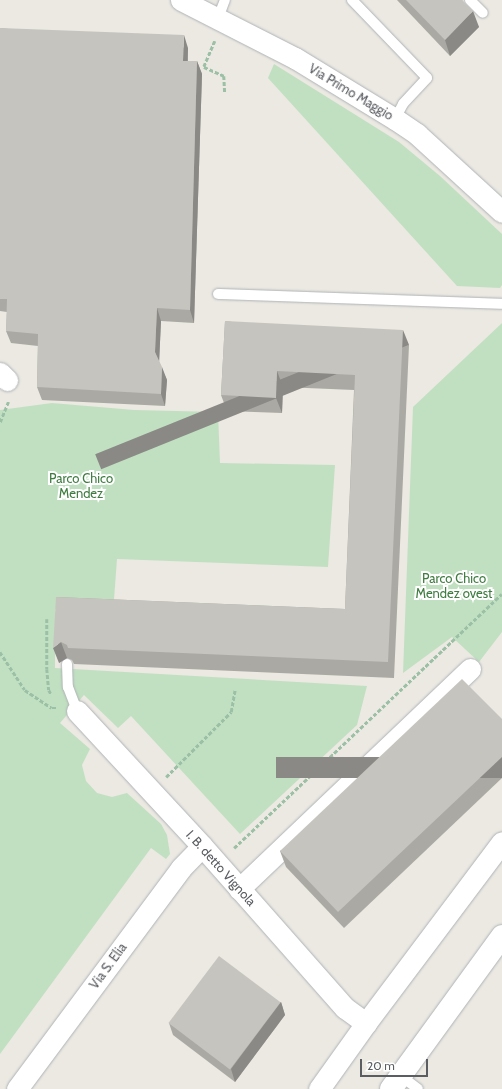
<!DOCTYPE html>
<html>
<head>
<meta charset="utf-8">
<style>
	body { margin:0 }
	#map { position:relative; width:502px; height:1089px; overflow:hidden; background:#ebe9e2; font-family:Cabin,sans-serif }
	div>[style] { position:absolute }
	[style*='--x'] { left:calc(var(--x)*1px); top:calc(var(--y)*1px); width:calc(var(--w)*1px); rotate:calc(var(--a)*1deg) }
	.green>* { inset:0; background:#c1e0c1 }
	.path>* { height:2.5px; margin-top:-1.25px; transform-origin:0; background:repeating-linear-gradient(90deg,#9bc0a5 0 4px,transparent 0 6px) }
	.roads { filter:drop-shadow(0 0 1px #afb2b6) drop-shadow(0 0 1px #afb2b6) }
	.lane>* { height:10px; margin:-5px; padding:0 5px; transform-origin:5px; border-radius:5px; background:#fff }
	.street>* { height:21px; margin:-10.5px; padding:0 10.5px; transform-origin:10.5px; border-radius:10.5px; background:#fff }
	.secondary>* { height:22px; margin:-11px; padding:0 11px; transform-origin:11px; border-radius:11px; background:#fff }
	.wall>* { inset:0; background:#aaa9a3 }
	.shaded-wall>* { inset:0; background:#8b8985; transform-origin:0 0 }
	.building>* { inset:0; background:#c6c4be; transform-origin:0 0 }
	span { translate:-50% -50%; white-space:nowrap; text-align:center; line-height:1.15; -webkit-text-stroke:4px #fff; paint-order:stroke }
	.street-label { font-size:13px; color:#5a5d61 }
	.park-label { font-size:13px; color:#3e7c40 }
	.scale { position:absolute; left:360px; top:1059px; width:68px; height:18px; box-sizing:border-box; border:2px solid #5a5d61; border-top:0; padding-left:5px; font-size:12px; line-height:14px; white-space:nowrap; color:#5a5d61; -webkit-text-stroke:3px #fff; paint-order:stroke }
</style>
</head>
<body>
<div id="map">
	<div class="green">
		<i style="clip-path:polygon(274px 64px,399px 142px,440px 176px,502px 234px,502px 285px,500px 288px,457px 286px,268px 78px)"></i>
		<i style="clip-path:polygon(502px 323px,502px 632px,479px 662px,452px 637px,403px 673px,413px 407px)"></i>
		<i style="clip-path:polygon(52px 403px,134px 410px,218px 412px,220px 463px,335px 465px,328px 567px,117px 559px,113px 613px,55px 609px,55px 668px,367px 686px,357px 725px,240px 834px,131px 716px,118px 728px,84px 695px,60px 723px,90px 749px,82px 765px,86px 781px,97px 793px,112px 797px,127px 793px,161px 824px,167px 835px,170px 854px,166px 859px,151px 848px,0 1054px,0 410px)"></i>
	</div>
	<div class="path">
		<i style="--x:215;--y:41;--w:28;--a:113"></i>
		<i style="--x:204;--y:67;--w:22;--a:24"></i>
		<i style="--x:224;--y:76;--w:17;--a:87"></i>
		<i style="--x:0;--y:422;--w:22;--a:-68"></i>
		<i style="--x:47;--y:619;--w:50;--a:90"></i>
		<i style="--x:47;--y:669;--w:21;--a:85"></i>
		<i style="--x:49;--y:690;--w:4;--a:63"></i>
		<i style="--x:0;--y:652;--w:45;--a:56.7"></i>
		<i style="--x:25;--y:690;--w:32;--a:34"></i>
		<i style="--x:52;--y:708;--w:4;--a:0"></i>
		<i style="--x:166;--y:777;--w:92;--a:-45"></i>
		<i style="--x:231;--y:712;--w:22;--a:-80"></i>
		<i style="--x:234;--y:848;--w:369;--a:-43.5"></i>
	</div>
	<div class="roads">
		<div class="lane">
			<i style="--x:352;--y:0;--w:108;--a:46.1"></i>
			<i style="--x:427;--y:78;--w:35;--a:133"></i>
			<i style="--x:403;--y:104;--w:17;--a:118"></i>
			<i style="--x:470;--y:0;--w:18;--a:45"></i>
			<i style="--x:218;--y:18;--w:19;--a:-69"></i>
			<i style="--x:218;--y:294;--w:284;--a:2"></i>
			<i style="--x:67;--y:664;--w:23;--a:88"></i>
			<i style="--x:68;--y:687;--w:26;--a:69"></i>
			<i style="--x:401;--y:1076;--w:21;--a:37"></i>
		</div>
		<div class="street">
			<i style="--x:181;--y:0;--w:128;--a:27"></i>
			<i style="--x:295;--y:58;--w:117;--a:31.4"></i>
			<i style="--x:395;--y:119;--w:27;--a:34"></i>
			<i style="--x:417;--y:134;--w:115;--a:42.5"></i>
			<i style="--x:0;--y:373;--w:10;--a:45"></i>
			<i style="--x:77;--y:711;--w:184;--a:47.2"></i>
			<i style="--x:202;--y:846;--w:216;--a:48.6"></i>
			<i style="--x:345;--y:1008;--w:26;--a:36"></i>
			<i style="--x:239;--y:889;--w:319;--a:-43.6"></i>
			<i style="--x:17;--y:1089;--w:275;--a:-53.4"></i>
			<i style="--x:181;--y:868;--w:30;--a:-46"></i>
			<i style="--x:319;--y:1089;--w:81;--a:-54.5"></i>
			<i style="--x:366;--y:1023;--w:226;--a:-53.1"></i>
		</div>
		<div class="secondary">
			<i style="--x:391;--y:1089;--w:189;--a:-54"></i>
		</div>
	</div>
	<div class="wall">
		<i style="clip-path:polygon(397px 0,462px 0,479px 27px,450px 56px)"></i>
		<i style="clip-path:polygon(0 28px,188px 48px,188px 61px,197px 61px,202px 74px,194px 323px,161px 321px,159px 362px,167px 380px,165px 406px,42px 400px,37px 387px,38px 346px,11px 343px,6px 331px,7px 312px,0 311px)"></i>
		<i style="clip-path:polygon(225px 321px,409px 345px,394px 678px,74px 664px,72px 660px,67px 658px,59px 663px,56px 597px,345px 609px,354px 390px,283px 387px,282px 413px,227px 411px,221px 395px)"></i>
		<i style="clip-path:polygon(502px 719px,502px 778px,344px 928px,286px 867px,280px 851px)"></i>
		<i style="clip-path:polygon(281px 1002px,285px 1015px,235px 1082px,173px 1035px,169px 1023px)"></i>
	</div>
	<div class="shaded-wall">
		<i style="clip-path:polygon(473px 11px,479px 27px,450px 56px,445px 40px)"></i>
		<i style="clip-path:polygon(184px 35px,188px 48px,187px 74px,183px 61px)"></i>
		<i style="clip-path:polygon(197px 61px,202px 74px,194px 323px,190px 310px)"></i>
		<i style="clip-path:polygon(157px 308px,161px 321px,159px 364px,155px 352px)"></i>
		<i style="left:403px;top:330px;width:16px;height:332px;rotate:68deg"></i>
		<i style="clip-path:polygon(162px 367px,167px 380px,165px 406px,161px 394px)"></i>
		<i style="clip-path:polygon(277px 371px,283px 387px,282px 413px,276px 398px)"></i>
		<i style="clip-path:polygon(61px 642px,67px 658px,59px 663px,53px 648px)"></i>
		<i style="left:502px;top:757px;width:21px;height:226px;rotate:90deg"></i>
		<i style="clip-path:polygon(281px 1002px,285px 1015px,235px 1082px,231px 1069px)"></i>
	</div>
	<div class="building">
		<i style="clip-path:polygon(406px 0,462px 0,473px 11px,445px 40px)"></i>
		<i style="clip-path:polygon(0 28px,184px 35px,183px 61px,197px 61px,190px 310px,157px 308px,155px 352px,162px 367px,161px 394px,37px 387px,38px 334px,6px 331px,7px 299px,0 299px)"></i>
		<i style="clip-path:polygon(225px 321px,403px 330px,388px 662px,68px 648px,67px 645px,61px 642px,53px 648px,56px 597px,345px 609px,355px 375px,277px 371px,276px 398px,221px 395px)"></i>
		<i style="clip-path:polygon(462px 679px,502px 719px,502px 757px,338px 912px,280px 851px)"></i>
		<i style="left:219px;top:956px;width:77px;height:84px;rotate:37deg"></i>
	</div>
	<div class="street-label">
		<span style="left:351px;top:92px;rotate:31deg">Via Primo Maggio</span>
		<span style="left:221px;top:868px;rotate:48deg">I. B. detto Vignola</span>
		<span style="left:108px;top:966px;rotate:-54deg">Via S. Elia</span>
	</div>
	<div class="park-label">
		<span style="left:81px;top:486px">Parco Chico<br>Mendez</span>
		<span style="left:454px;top:586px">Parco Chico<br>Mendez ovest</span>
	</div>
	<div class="scale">20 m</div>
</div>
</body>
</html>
